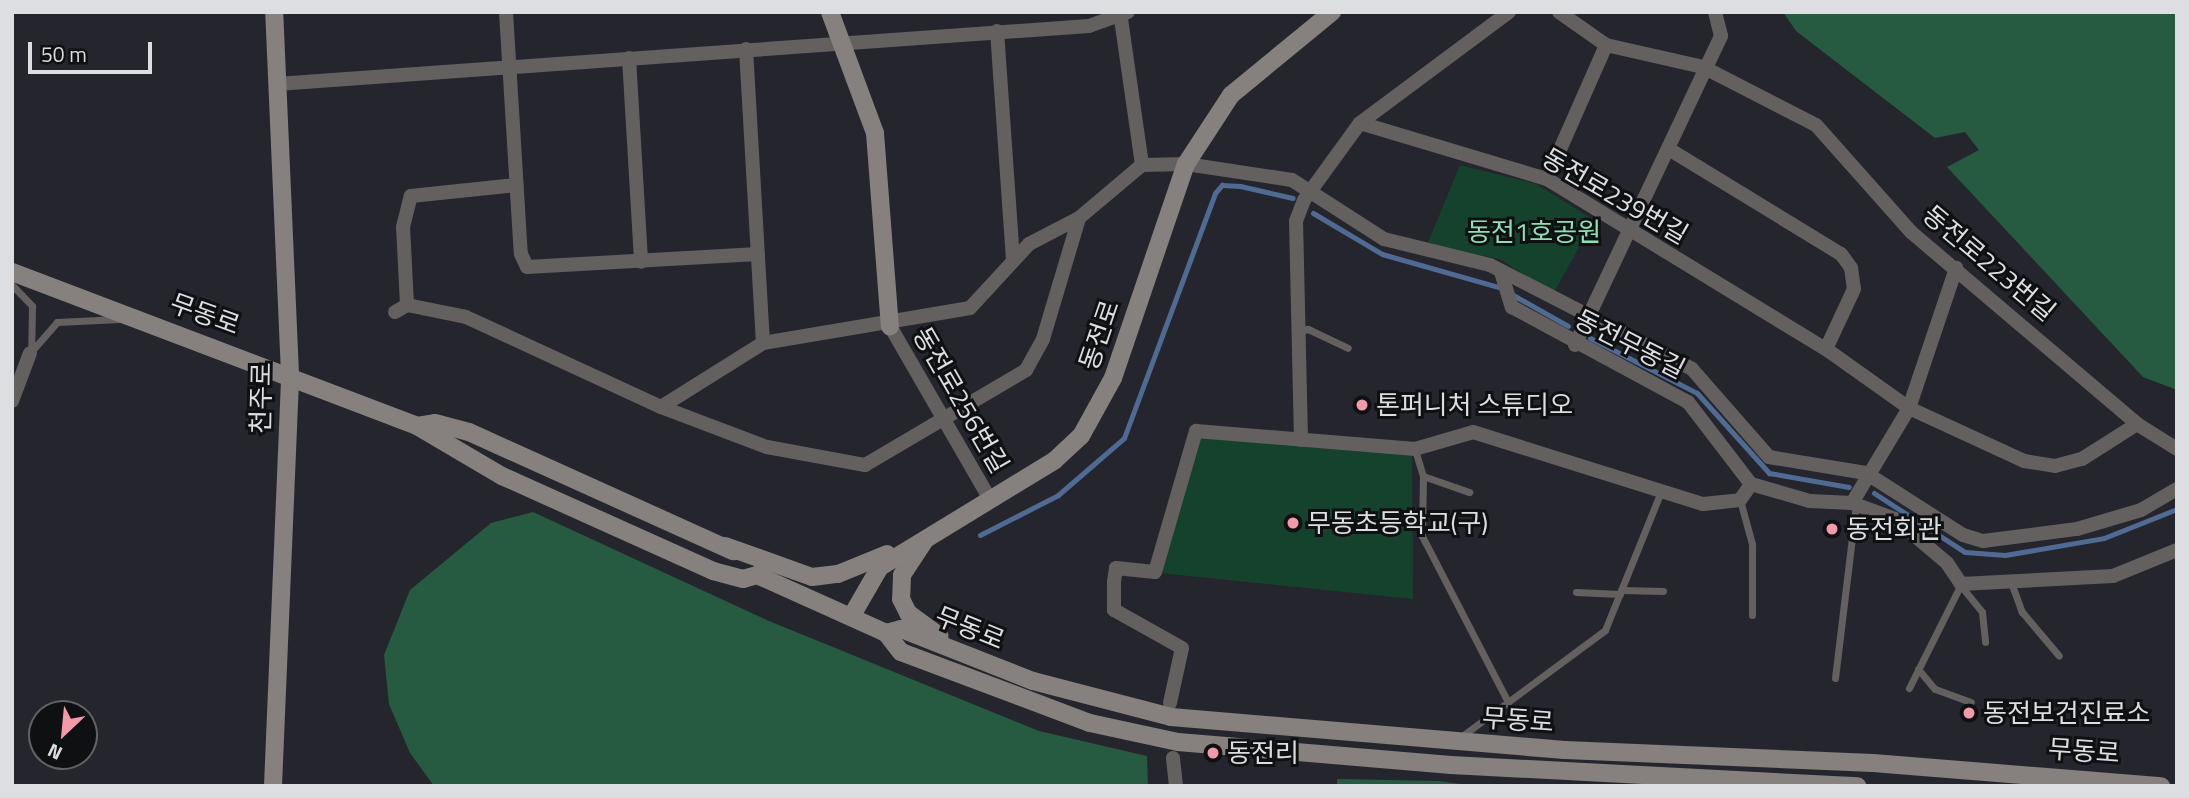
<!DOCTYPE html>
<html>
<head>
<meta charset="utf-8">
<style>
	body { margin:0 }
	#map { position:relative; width:2189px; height:798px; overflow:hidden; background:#25262d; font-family:"Titillium Web","Noto Sans KR",sans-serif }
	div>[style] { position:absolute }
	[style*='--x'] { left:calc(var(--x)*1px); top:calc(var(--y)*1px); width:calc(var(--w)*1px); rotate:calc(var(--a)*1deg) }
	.green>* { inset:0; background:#15422d }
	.forest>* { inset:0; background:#265a41 }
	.stream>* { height:5px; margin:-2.5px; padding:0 2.5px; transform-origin:2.5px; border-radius:2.5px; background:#506b93 }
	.lane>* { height:7px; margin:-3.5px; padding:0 3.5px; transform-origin:3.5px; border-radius:3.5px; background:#64605f }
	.street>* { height:14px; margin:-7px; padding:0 7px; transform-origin:7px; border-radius:7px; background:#64605f }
	.secondary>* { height:18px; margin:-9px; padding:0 9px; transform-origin:9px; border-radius:9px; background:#86807e }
	.dots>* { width:19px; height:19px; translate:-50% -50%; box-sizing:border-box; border:4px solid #0f1012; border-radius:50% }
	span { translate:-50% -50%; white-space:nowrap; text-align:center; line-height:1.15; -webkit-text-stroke:6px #0f1012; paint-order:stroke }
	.street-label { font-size:26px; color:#dddee2 }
	.park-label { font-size:26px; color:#8edfb5 }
	.poi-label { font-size:26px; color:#dddee2 }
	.left { translate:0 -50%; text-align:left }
	.frame { position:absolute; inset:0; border:14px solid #dddee2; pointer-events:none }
	.north { position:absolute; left:28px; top:700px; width:70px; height:70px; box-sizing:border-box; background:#0f1012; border:2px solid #616265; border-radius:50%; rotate:206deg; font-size:19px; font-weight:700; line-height:28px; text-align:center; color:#dddee2 }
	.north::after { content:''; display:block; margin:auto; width:24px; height:32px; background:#f39aaa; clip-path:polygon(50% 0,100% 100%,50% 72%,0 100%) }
	.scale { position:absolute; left:28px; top:42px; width:124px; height:32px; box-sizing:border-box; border:4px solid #dddee2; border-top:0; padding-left:9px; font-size:21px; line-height:24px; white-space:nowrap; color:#dddee2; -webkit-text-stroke:5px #0f1012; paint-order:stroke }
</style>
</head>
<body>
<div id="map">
	<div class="green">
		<i style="clip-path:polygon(1460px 165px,1536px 184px,1594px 220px,1553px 294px,1500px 259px,1427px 245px)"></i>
		<i style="clip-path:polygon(1199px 435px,1412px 452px,1413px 599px,1160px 573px)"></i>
	</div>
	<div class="forest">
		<i style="clip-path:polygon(1783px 12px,2177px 12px,2177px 390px,2143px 377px,1947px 167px,1979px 150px,1965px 132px,1935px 138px,1796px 31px)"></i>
		<i style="clip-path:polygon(533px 512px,769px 621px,1039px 731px,1147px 756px,1148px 786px,434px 786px,410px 753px,389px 704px,384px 655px,410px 590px,491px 523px)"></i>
		<i style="clip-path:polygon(1337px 779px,1439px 781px,1475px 786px,1337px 786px)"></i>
	</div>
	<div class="stream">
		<i style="--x:1313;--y:213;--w:80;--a:30.7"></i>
		<i style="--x:1382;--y:254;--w:125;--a:15.8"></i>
		<i style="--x:1513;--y:295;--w:63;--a:29.4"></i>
		<i style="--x:1590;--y:338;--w:120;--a:27.2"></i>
		<i style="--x:1697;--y:393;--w:108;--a:48"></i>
		<i style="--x:1769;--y:473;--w:81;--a:9.9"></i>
		<i style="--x:1874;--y:493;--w:108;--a:33"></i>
		<i style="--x:1965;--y:552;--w:40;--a:4.3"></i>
		<i style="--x:2005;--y:555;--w:100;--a:-9.7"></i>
		<i style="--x:2104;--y:538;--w:79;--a:-21.7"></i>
		<i style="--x:980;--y:535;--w:88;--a:-27.1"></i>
		<i style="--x:1058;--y:495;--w:87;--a:-40.8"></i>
		<i style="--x:1124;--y:438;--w:261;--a:-69.6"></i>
		<i style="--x:1215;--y:193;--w:11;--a:-49"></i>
		<i style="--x:1222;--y:185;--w:18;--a:3"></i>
		<i style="--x:1240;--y:186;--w:54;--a:12.8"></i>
	</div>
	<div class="lane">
		<i style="--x:12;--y:285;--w:29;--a:46"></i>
		<i style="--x:32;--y:306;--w:39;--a:91"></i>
		<i style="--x:1299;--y:331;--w:9;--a:-13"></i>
		<i style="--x:1308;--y:329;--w:44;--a:25.4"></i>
		<i style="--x:30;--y:353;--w:41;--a:-48.9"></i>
		<i style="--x:57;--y:322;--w:62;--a:-2.8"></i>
		<i style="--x:1415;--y:450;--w:27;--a:73"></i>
		<i style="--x:1423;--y:476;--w:60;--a:91"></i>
		<i style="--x:1422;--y:536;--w:187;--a:62.6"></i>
		<i style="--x:1423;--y:476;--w:49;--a:19.2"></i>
		<i style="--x:1740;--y:500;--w:46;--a:74.7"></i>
		<i style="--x:1752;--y:544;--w:71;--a:90"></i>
		<i style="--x:2012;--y:585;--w:29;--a:70"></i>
		<i style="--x:2022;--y:612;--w:57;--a:49.9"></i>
		<i style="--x:1961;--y:586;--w:33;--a:51"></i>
		<i style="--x:1982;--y:612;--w:30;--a:84"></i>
		<i style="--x:1621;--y:590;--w:42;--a:1.4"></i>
		<i style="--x:1576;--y:592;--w:44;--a:2.6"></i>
		<i style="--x:1918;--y:669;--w:26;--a:50"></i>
		<i style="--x:1935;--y:689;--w:38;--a:20"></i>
		<i style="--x:1835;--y:678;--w:174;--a:-83.1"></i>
		<i style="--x:1909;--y:688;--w:116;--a:-63.4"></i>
		<i style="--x:1462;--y:736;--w:178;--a:-36.5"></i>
		<i style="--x:1605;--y:630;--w:147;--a:-68"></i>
	</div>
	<div class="street">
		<i style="--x:506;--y:12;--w:242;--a:86.5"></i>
		<i style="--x:521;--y:254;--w:14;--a:65"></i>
		<i style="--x:527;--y:267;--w:231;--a:-3.2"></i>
		<i style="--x:1120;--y:12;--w:155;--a:81.8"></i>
		<i style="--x:1559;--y:12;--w:57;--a:35.1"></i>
		<i style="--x:1606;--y:45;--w:99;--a:12.8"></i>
		<i style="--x:1703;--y:67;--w:127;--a:27.2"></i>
		<i style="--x:1816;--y:125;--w:143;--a:48.4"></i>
		<i style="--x:1911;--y:232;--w:297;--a:40.3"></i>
		<i style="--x:2137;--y:424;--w:47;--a:32"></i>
		<i style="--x:997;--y:31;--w:229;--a:86"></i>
		<i style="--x:746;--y:49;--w:294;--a:86.7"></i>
		<i style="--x:629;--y:58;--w:204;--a:86.6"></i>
		<i style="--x:277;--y:84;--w:814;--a:-4.09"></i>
		<i style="--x:1089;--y:26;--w:41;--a:-19.7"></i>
		<i style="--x:1360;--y:123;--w:195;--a:16.7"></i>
		<i style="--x:1547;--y:179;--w:327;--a:31.4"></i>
		<i style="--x:1826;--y:349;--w:102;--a:35.4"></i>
		<i style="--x:1909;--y:408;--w:127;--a:24.7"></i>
		<i style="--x:2024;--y:461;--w:31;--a:9"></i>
		<i style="--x:2055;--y:466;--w:28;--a:-15"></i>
		<i style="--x:2082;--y:459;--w:65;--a:-32.5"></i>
		<i style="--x:1672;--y:151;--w:198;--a:31.4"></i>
		<i style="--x:1841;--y:254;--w:17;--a:54"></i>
		<i style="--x:1851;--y:268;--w:21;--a:82"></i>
		<i style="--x:1854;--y:289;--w:66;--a:115"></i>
		<i style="--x:1142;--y:165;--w:44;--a:-1.3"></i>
		<i style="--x:1186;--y:164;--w:107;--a:8.6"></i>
		<i style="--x:1292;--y:180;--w:109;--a:32.7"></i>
		<i style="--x:1384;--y:239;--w:109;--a:13.8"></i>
		<i style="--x:1490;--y:265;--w:227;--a:27.2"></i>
		<i style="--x:1692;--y:369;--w:117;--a:48.8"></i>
		<i style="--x:1769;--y:457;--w:98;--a:9.4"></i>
		<i style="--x:1866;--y:473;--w:115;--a:32.6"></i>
		<i style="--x:1963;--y:535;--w:21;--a:17"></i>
		<i style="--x:1983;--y:541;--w:95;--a:-7.3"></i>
		<i style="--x:2077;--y:529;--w:67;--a:-16.5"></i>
		<i style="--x:2141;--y:510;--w:42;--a:-30.3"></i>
		<i style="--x:1547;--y:179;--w:146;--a:-66.2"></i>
		<i style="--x:1501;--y:272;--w:37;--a:73"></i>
		<i style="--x:1512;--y:307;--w:200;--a:28.4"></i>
		<i style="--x:1688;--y:402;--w:103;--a:52.5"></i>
		<i style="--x:1751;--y:484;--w:61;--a:16.1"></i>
		<i style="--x:1810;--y:501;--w:42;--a:2.7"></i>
		<i style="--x:1852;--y:503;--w:46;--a:20.4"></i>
		<i style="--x:1895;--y:519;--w:68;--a:40.2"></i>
		<i style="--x:1947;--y:563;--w:25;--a:56"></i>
		<i style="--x:1961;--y:584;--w:152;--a:-3"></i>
		<i style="--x:2113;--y:576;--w:69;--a:-22.1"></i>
		<i style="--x:407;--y:305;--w:78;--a:-92.9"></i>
		<i style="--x:403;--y:227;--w:32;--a:-76"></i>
		<i style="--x:411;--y:196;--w:106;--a:-6"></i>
		<i style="--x:395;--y:312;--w:14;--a:-30"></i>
		<i style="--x:407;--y:305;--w:60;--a:11.5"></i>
		<i style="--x:466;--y:317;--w:215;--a:24.8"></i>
		<i style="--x:661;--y:407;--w:113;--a:20.7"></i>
		<i style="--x:767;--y:447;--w:100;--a:10.4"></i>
		<i style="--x:865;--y:465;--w:187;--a:-30.5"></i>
		<i style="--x:1026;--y:370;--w:35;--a:-61"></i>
		<i style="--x:1043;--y:339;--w:126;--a:-73.4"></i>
		<i style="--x:890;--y:326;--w:200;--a:60"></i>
		<i style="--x:1575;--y:345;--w:342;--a:-64.7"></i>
		<i style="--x:1721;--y:36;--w:25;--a:-104"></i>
		<i style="--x:12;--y:401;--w:51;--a:-69.4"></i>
		<i style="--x:661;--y:407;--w:120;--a:-32.1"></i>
		<i style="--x:763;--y:343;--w:210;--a:-9.6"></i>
		<i style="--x:970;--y:308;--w:87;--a:-47.3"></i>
		<i style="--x:1029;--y:244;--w:56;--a:-27.5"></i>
		<i style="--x:1079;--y:218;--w:82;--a:-40.1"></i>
		<i style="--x:1301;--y:440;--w:219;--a:-91.3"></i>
		<i style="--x:1296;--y:221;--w:22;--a:-69"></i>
		<i style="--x:1304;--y:200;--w:95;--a:-54"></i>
		<i style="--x:1360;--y:123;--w:186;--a:-36.7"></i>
		<i style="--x:1852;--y:503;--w:111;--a:-59"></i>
		<i style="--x:1909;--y:408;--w:148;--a:-71.4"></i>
		<i style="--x:1170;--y:703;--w:56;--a:-77.7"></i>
		<i style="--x:1182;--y:648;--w:78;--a:-150.8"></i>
		<i style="--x:1114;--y:610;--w:28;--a:-90"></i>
		<i style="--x:1114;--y:582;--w:14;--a:-82"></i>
		<i style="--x:1116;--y:568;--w:39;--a:6"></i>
		<i style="--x:1155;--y:572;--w:147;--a:-73.8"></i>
		<i style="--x:1196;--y:431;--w:220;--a:4.7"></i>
		<i style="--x:1415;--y:449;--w:60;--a:-16.3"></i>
		<i style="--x:1473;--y:432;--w:241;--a:17.4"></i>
		<i style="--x:1703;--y:504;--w:37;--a:-6"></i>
		<i style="--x:1740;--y:500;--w:19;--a:-55"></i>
		<i style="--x:1173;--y:758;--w:28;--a:84"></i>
	</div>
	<div class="secondary">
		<i style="--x:830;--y:12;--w:129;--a:69.6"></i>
		<i style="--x:875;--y:133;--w:194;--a:85.6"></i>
		<i style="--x:12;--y:272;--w:433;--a:20.8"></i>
		<i style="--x:417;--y:426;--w:99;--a:30.5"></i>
		<i style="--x:502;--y:476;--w:231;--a:24.2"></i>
		<i style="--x:713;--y:571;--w:31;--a:15"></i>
		<i style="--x:743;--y:579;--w:15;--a:-16"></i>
		<i style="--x:757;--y:575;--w:141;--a:24.2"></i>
		<i style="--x:886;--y:633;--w:24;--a:52"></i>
		<i style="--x:901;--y:652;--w:202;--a:20.6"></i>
		<i style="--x:1090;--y:723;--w:90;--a:12.2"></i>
		<i style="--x:1178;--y:742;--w:274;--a:4.8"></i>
		<i style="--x:1451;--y:765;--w:407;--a:3"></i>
		<i style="--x:417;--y:426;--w:18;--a:-9"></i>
		<i style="--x:435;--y:423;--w:35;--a:15"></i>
		<i style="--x:469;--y:432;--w:290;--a:24.3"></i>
		<i style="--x:925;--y:540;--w:42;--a:123.3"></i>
		<i style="--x:902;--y:575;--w:24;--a:92"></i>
		<i style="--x:901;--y:599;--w:16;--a:63"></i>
		<i style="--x:908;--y:613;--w:39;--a:36"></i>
		<i style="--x:725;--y:546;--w:92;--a:19.6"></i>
		<i style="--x:812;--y:577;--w:26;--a:-7"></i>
		<i style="--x:838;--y:574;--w:53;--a:-22.2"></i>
		<i style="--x:851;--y:617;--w:58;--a:-59.9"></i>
		<i style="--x:880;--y:567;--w:205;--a:-31.4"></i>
		<i style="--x:1055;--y:460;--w:35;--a:-43"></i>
		<i style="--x:1081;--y:436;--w:66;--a:-61.1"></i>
		<i style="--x:1113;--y:378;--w:226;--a:-71.2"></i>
		<i style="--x:1186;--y:164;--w:82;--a:-56.9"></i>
		<i style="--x:1231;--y:95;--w:131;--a:-39.4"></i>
		<i style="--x:886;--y:633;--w:16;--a:-15"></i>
		<i style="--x:901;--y:629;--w:142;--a:21.5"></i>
		<i style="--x:1033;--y:681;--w:143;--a:14.6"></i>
		<i style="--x:1171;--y:717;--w:395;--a:4.8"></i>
		<i style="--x:1565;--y:750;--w:308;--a:2.4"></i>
		<i style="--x:1873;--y:763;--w:289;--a:4.6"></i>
		<i style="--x:273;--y:786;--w:412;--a:-87.6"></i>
		<i style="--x:290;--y:374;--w:362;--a:-92.5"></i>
	</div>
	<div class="dots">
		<i style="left:1362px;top:405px;background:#f39aaa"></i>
		<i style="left:1293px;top:523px;background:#f39aaa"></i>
		<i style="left:1832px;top:529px;background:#f39aaa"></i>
		<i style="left:1969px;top:713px;background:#f39aaa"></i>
		<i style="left:1213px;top:753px;background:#f39aaa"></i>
	</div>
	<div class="street-label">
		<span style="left:1615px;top:196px;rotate:30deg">동전로239번길</span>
		<span style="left:1989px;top:263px;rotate:40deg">동전로223번길</span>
		<span style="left:205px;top:314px;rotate:20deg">무동로</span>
		<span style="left:1099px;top:335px;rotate:-71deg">동전로</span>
		<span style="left:1630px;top:344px;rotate:27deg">동전무동길</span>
		<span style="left:261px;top:398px;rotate:-89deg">천주로</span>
		<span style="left:961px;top:400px;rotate:60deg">동전로256번길</span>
		<span style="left:970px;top:628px;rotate:22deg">무동로</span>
		<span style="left:1518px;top:720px;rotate:4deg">무동로</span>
		<span style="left:2084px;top:751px;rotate:4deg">무동로</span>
	</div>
	<div class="park-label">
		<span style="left:1534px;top:232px">동전1호공원</span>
	</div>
	<div class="poi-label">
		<span class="left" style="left:1376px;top:405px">톤퍼니처 스튜디오</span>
		<span class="left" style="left:1307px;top:523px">무동초등학교(구)</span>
		<span class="left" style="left:1846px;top:529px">동전회관</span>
		<span class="left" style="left:1983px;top:713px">동전보건진료소</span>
		<span class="left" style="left:1227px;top:753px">동전리</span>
	</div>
	<div class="frame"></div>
	<div class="north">N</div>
	<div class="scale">50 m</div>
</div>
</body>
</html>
